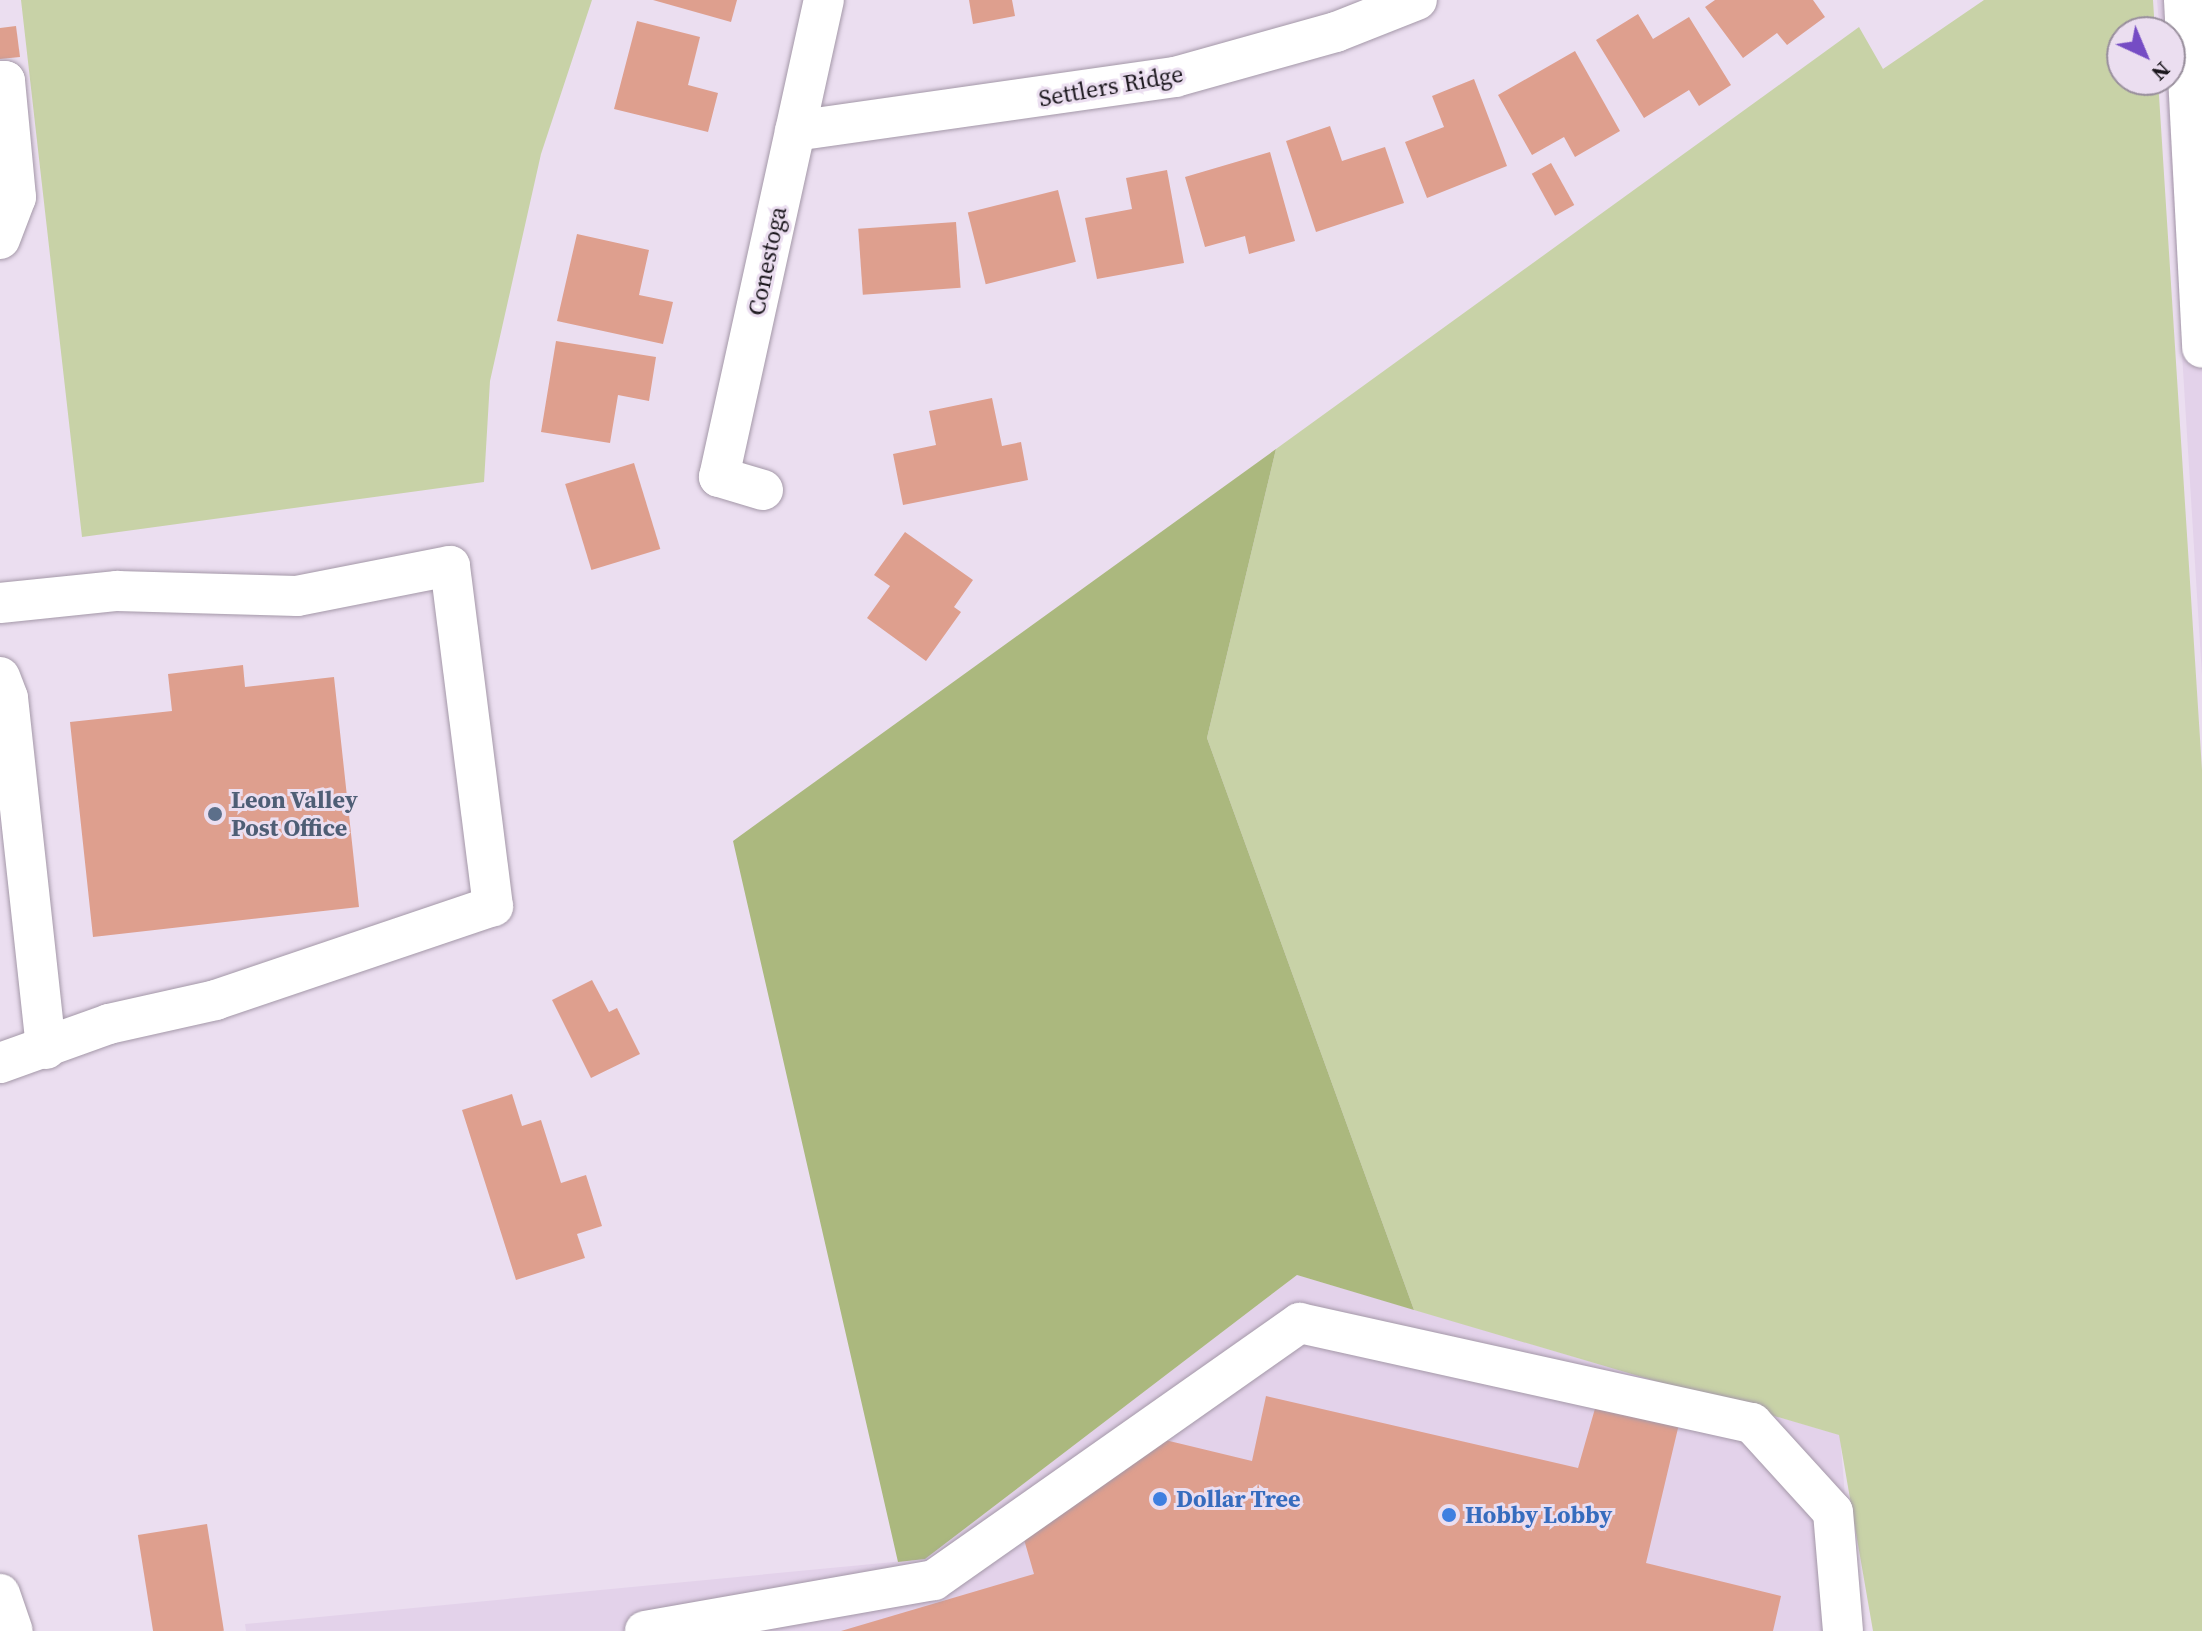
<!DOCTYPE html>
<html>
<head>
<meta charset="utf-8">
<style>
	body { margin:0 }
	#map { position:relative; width:2202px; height:1631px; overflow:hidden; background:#ebdef0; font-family:"Source Serif 4",serif }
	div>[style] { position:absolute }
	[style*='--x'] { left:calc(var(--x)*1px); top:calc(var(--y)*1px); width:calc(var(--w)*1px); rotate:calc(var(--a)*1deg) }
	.built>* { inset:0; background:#e3d2ea }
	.green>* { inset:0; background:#c8d2a7 }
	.forest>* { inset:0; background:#abb87e }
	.building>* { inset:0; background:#de9f8e; transform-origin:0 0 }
	.roads { filter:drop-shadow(0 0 2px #a498a8) drop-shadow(0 0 2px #a498a8) }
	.minor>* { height:40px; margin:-20px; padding:0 20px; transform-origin:20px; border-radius:20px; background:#fff }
	.dots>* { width:22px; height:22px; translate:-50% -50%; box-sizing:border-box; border:4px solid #ebdef0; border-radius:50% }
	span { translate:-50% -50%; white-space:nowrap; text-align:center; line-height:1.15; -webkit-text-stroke:6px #ebdef0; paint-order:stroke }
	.street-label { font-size:24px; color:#1b171d }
	.service-label { font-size:24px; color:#4e5e75; font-weight:700 }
	.left { translate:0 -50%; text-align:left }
	.shop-label { font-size:24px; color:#366cbe; font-weight:700 }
	.north { position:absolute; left:2106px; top:16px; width:80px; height:80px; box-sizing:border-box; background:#ebdef0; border:2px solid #988e9c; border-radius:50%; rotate:136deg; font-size:22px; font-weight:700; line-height:32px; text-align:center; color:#1b171d }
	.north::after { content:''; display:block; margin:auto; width:28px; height:36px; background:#754cc4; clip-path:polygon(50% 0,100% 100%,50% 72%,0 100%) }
</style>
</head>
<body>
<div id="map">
	<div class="built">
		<i style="clip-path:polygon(2157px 0,2202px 0,2202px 676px,2165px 80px,2170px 80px,2170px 32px,2160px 32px)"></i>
		<i style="clip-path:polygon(1297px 1275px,1840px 1435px,1856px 1631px,246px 1631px,245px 1624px,925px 1559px)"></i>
	</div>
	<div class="green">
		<i style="clip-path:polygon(21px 0,592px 0,541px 154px,490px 381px,484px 482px,82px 537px)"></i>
		<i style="clip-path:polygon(1984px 0,2153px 0,2155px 32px,2122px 32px,2122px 80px,2158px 80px,2202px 770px,2202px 1631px,1873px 1631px,1839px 1435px,1414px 1310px,1207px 738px,1276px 449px,1859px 27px,1883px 69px)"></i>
	</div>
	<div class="forest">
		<i style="clip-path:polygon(1276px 449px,1207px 738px,1414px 1310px,1297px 1275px,925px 1559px,898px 1562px,733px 841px)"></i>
	</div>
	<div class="building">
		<i style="clip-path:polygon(653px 0,737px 0,731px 22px)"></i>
		<i style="clip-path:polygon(969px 0,1012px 0,1015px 16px,973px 24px)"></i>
		<i style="clip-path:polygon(1715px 0,1813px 0,1825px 17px,1787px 45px,1777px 33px,1743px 58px,1705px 7px)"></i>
		<i style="clip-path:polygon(1638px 14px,1653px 39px,1689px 17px,1731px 85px,1699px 106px,1689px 90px,1644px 118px,1596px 40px)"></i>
		<i style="clip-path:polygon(637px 21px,700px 37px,688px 85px,718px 93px,708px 132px,614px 109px)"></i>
		<i style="clip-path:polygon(16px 26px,20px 57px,0 59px,0 28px)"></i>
		<i style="clip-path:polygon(1575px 51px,1620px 131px,1575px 157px,1564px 137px,1532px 155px,1498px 95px)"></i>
		<i style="clip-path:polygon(1474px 79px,1507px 166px,1427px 198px,1405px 142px,1444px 127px,1432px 96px)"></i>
		<i style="clip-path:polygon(1330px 126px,1342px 161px,1385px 147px,1404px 203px,1316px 232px,1286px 141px)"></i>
		<i style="clip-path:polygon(1270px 152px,1295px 241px,1249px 254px,1245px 236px,1205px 247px,1185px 177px)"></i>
		<i style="left:1551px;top:163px;width:48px;height:22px;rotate:61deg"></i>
		<i style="clip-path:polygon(1167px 170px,1184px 263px,1097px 279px,1085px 218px,1132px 209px,1126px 178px)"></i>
		<i style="left:1058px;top:190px;width:74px;height:93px;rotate:76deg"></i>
		<i style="left:956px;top:222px;width:66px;height:98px;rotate:86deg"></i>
		<i style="clip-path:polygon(577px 234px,649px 250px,639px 295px,673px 302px,663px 344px,557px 321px)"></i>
		<i style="clip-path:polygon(556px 341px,656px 357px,649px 401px,618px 395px,610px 443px,541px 432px)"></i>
		<i style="clip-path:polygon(992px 398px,1002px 446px,1021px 442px,1028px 480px,903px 505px,893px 454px,936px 445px,929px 411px)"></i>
		<i style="left:634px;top:463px;width:90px;height:72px;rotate:73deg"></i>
		<i style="clip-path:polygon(905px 532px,973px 580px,954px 607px,961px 612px,926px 661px,867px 618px,890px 586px,874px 575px)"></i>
		<i style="clip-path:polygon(243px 665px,245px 687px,334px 677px,359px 907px,93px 937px,70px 722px,172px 711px,168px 674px)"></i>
		<i style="clip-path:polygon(592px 980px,609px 1012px,617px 1008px,640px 1054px,591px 1078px,552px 1000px)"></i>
		<i style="clip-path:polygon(512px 1094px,522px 1126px,541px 1120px,561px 1183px,586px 1175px,602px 1226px,577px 1234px,585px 1258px,516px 1280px,462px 1110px)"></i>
		<i style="clip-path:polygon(1266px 1396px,1578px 1468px,1596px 1405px,1679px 1424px,1646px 1563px,1781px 1596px,1773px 1631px,841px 1631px,1034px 1574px,1023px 1536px,1161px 1439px,1252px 1461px)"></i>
		<i style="left:207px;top:1524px;width:108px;height:70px;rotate:81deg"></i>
	</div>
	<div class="roads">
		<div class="minor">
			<i style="--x:2184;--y:0;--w:348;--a:87"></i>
			<i style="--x:0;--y:81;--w:5;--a:0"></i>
			<i style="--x:5;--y:81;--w:117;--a:84.6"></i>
			<i style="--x:16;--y:197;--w:45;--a:110.9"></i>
			<i style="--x:795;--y:131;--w:384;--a:-8.1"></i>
			<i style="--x:1175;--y:77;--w:167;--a:-15.6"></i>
			<i style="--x:1336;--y:32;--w:87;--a:-21.6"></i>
			<i style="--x:763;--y:490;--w:46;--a:-163.5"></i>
			<i style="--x:719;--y:477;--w:488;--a:-77.6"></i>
			<i style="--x:0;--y:603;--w:118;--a:-5.9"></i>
			<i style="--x:117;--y:591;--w:180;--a:1.6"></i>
			<i style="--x:297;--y:596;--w:156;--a:-11.1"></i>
			<i style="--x:450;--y:566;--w:343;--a:82.8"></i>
			<i style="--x:493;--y:906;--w:293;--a:161.3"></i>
			<i style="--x:216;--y:1000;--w:110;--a:167.4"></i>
			<i style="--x:109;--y:1024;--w:116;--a:160.3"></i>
			<i style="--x:0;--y:677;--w:22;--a:69"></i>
			<i style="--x:8;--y:698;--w:353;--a:83.8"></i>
			<i style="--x:0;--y:1594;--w:39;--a:71"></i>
			<i style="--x:645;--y:1631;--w:293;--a:-10"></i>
			<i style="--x:934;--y:1580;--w:447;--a:-35.1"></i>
			<i style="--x:1300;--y:1323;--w:463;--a:12.5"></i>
			<i style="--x:1752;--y:1423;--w:120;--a:47.7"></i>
			<i style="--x:1833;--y:1512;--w:119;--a:85.2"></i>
		</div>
	</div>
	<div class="dots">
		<i style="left:215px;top:814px;background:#5c6f8a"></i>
		<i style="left:1160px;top:1499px;background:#3f7fe0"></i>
		<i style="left:1449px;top:1515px;background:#3f7fe0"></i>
	</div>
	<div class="street-label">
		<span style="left:1111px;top:86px;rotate:-10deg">Settlers Ridge</span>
		<span style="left:767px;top:261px;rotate:-78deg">Conestoga</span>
	</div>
	<div class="service-label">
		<span class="left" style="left:231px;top:814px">Leon Valley<br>Post Office</span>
	</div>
	<div class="shop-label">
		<span class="left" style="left:1176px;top:1499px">Dollar Tree</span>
		<span class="left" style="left:1465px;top:1515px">Hobby Lobby</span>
	</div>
	<div class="north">N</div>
</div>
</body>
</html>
